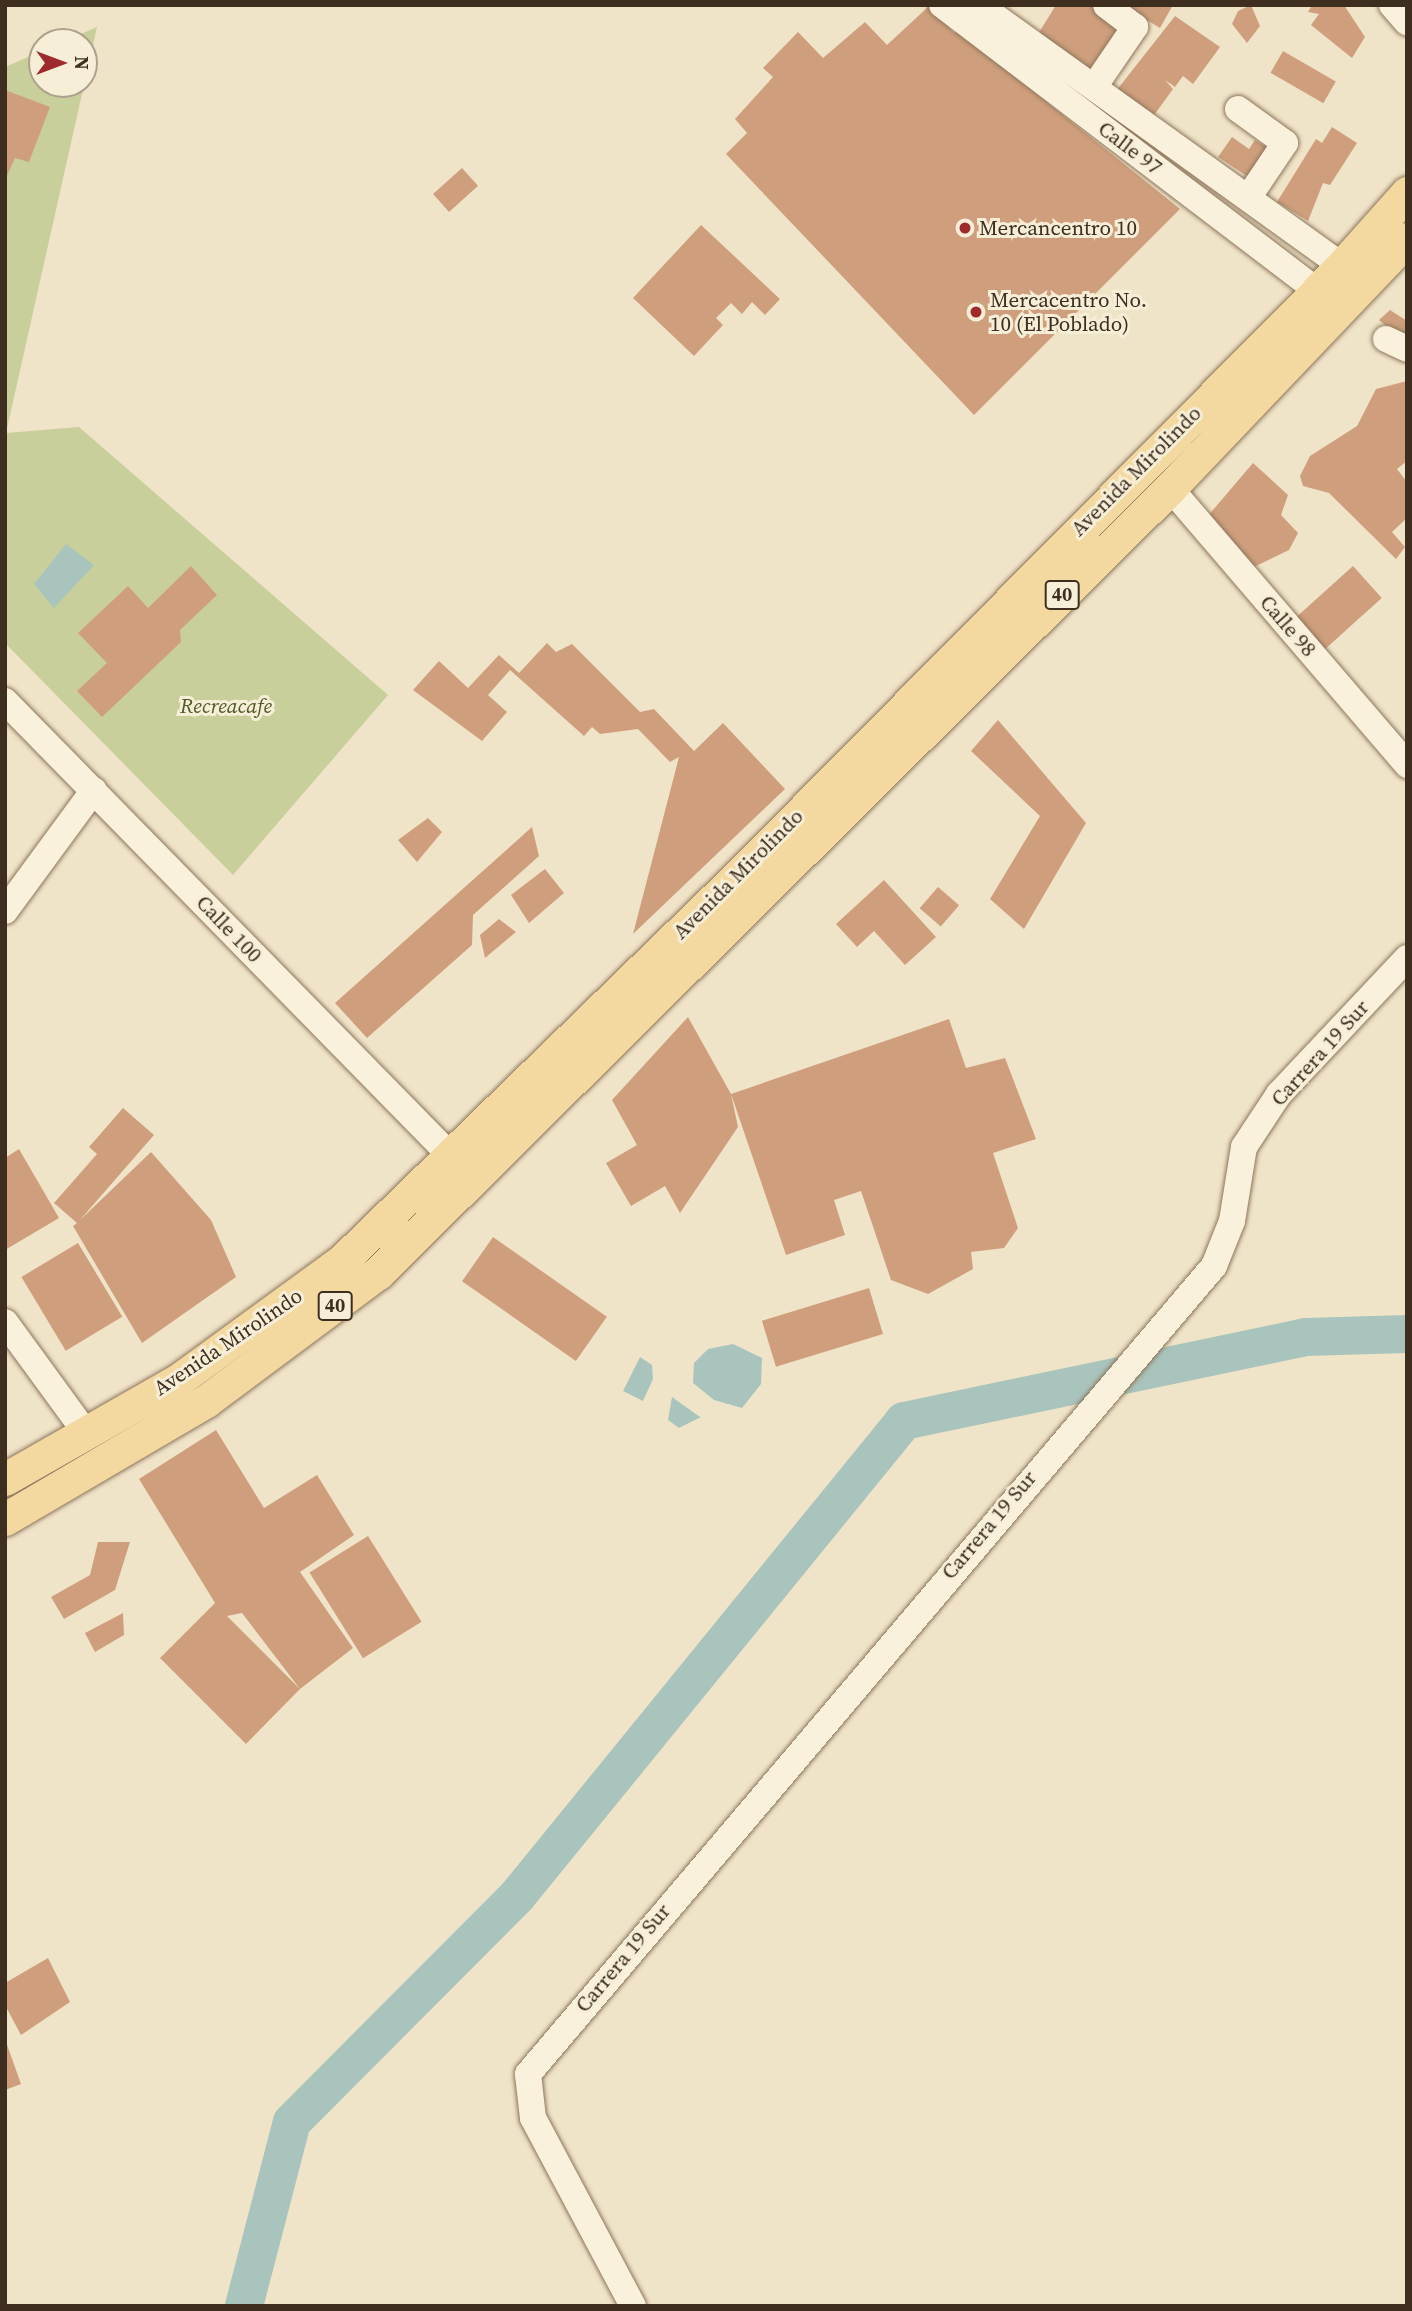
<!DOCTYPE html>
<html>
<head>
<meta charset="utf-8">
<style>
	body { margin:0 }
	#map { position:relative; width:1412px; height:2311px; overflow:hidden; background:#f0e4c8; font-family:"Source Serif 4",serif }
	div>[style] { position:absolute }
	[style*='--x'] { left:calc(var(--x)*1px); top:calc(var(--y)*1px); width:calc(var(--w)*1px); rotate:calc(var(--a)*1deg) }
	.green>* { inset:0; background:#c9cf9b }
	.water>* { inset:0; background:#a9c4bc }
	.river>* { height:38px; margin:-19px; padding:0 19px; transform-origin:19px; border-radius:19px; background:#a9c4bc }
	.building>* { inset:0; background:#cf9f7d; transform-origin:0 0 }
	.roads { filter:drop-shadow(0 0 2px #8d765c) drop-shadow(0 0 2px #8d765c) }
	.minor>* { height:26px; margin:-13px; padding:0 13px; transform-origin:13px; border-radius:13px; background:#faf1dc }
	.major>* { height:33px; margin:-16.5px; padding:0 16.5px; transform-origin:16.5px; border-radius:16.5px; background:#f3d9a0 }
	.dots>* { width:19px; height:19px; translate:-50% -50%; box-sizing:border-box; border:4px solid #f7eed8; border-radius:50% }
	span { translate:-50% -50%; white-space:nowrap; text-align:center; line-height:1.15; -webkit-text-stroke:6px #f7eed8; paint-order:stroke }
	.shield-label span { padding:2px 5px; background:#f7eed8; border:2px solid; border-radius:5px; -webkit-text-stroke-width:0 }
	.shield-label { font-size:19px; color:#3d2e20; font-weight:700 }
	.street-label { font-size:21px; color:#3d2e20 }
	.poi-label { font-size:21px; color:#3d2e20 }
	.left { translate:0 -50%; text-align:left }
	.park-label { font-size:21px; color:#4d5a26; font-style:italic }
	.frame { position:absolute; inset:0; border:7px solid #3d2e20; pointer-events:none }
	.north { position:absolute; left:28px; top:28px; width:70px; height:70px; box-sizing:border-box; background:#f7eed8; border:2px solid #ada18e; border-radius:50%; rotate:90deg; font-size:19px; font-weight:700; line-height:28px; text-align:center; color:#3d2e20 }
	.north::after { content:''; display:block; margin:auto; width:24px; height:32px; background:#9e2a2b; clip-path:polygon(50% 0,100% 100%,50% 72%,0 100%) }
</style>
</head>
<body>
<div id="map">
	<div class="green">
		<i style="clip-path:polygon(97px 27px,6px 433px,79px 427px,388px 695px,233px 875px,5px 643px,5px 67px,42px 51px,42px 84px,84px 84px,84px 42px,62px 42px)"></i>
	</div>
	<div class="water">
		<i style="clip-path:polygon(66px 544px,94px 565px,54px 608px,34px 584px)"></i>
		<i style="clip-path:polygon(733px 1344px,762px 1358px,761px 1384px,742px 1408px,714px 1400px,693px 1383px,694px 1363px,708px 1349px)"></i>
		<i style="clip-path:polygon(640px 1357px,652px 1365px,653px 1379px,643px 1401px,623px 1391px)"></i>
		<i style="clip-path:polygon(672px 1397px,700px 1417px,701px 1417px,679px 1428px,668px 1420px)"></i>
	</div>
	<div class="river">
		<i style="--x:244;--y:2306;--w:190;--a:-75.4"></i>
		<i style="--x:292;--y:2122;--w:320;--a:-45.1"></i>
		<i style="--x:518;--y:1895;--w:611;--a:-50.84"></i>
		<i style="--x:904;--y:1421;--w:411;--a:-11.8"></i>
		<i style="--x:1306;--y:1337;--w:101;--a:-1.7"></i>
	</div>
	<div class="building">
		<i style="clip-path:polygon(1056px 5px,1094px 5px,1119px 27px,1089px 70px,1038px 34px)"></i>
		<i style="clip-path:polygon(1122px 5px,1173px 5px,1160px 28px)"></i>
		<i style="clip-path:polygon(1251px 5px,1260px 26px,1247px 43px,1232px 24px,1238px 11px)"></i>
		<i style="clip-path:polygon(1312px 5px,1344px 5px,1365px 37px,1352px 58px,1311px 25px,1319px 14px,1308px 12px)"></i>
		<i style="clip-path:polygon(929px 6px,954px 33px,957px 30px,1180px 209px,974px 415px,726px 154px,747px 133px,735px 119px,773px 77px,763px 68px,798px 32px,823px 58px,865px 22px,887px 45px)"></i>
		<i style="clip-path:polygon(1175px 16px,1220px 47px,1193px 84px,1183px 76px,1175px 87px,1165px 80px,1173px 89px,1152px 118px,1116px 91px)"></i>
		<i style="left:1283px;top:51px;width:61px;height:25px;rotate:30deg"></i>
		<i style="clip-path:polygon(5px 90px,50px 107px,29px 162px,15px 158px,5px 180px)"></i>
		<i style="clip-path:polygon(1332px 127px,1357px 143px,1330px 185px,1323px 183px,1308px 221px,1277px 202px,1316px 139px,1322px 143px)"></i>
		<i style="clip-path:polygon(1232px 137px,1249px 149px,1255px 140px,1266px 147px,1253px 180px,1218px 157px)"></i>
		<i style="left:462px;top:168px;width:24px;height:39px;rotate:48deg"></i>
		<i style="clip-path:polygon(701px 225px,780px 299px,765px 315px,752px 302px,742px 314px,731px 303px,716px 318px,723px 325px,694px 356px,633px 298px)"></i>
		<i style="clip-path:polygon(1390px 310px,1407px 321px,1407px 343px,1379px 320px)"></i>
		<i style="clip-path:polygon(1407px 381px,1407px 461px,1397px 469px,1407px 482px,1407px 518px,1392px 532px,1405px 547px,1396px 559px,1329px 493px,1303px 486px,1300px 476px,1310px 456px,1357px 426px,1376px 389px)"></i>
		<i style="clip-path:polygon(1253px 463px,1288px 495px,1281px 515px,1298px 533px,1289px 550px,1254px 567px,1207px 517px)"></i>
		<i style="clip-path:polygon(191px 566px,217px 595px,180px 630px,181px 642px,102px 717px,77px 691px,107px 663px,78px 633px,128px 586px,148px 608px)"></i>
		<i style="left:1353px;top:566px;width:43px;height:81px;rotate:48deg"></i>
		<i style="clip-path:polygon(547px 643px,556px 652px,572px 644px,640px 712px,654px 709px,694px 751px,723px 723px,785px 789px,633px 934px,679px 757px,670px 762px,638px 729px,600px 734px,592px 727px,584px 736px,510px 670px,488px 695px,507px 712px,482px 741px,413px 690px,439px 661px,468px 688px,499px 655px,519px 673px)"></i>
		<i style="clip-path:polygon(998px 720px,1086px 823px,1024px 929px,990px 899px,1040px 816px,971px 751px)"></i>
		<i style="clip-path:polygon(428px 818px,442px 832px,417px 862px,398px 840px)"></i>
		<i style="clip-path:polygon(532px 827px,539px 856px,473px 915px,472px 945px,367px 1038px,335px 1003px)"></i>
		<i style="clip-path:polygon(545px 869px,564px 893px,529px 923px,511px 895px)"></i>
		<i style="clip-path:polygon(884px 880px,936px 937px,905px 965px,874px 931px,857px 947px,836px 924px)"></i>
		<i style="left:938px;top:887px;width:28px;height:28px;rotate:41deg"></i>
		<i style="clip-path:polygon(499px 919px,516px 932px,485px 958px,480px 935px)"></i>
		<i style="clip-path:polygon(688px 1017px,731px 1094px,949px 1019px,966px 1068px,1005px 1058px,1036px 1139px,993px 1153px,1018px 1228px,1004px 1248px,971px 1252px,973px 1269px,928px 1294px,891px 1280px,861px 1191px,834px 1200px,845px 1235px,786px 1255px,731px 1094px,738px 1127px,680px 1213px,665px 1186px,631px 1206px,606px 1163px,637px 1145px,612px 1100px)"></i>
		<i style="clip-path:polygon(123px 1108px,154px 1135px,80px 1220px,151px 1152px,211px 1220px,236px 1277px,142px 1343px,73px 1226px,77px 1223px,54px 1203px,97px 1154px,89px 1147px)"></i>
		<i style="clip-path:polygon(19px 1149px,59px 1218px,5px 1250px,5px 1158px)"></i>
		<i style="left:493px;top:1237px;width:139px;height:54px;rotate:35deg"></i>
		<i style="left:78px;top:1243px;width:86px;height:66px;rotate:59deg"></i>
		<i style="left:869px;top:1288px;width:48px;height:112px;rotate:73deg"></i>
		<i style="clip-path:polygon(216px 1430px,264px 1508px,317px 1475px,354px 1535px,300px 1572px,353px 1648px,300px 1689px,242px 1613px,227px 1616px,300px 1689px,246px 1744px,160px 1658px,215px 1603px,139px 1479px)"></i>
		<i style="left:368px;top:1536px;width:101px;height:69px;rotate:58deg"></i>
		<i style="clip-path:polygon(98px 1542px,130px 1542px,115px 1590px,64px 1619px,51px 1597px,90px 1575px)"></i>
		<i style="clip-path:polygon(123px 1613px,124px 1635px,95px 1652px,85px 1633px)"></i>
		<i style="clip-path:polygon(48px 1958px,70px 2002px,21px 2035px,5px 2005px,5px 1983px)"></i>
		<i style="clip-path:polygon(5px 2039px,21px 2084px,5px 2090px)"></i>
	</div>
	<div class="roads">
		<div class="minor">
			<i style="--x:942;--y:5;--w:472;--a:37.3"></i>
			<i style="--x:979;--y:5;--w:447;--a:35.7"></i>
			<i style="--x:1392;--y:5;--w:23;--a:49"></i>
			<i style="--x:1094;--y:87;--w:73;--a:-55.7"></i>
			<i style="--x:1135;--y:27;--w:36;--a:-143"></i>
			<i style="--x:1238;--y:109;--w:58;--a:35.9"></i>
			<i style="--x:1285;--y:143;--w:66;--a:123.9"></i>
			<i style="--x:1386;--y:339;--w:23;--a:25"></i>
			<i style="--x:1170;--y:488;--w:365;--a:49.4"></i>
			<i style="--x:5;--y:701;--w:640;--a:45.57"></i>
			<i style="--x:5;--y:911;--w:150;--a:-53.7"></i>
			<i style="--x:5;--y:1322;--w:137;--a:53.9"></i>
			<i style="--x:633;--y:2306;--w:213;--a:-118"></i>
			<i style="--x:533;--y:2118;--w:44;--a:-96.5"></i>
			<i style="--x:528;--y:2074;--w:1060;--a:-49.67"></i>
			<i style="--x:1214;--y:1266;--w:48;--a:-68.2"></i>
			<i style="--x:1232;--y:1221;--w:75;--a:-80.8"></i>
			<i style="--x:1244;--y:1147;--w:64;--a:-56.6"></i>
			<i style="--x:1279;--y:1094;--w:187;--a:-46.7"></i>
		</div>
		<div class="major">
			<i style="--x:5;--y:1479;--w:198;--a:-29.7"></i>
			<i style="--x:177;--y:1381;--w:205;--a:-36.1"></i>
			<i style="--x:343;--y:1260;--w:552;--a:-44.19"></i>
			<i style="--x:739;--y:875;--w:857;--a:-45.28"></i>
			<i style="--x:1342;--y:266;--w:98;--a:-48.3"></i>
			<i style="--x:5;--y:1519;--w:233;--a:-30.4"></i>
			<i style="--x:206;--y:1401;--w:214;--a:-36.7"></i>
			<i style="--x:378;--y:1273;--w:1115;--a:-44.75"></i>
			<i style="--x:1170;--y:488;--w:344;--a:-46.4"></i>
		</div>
	</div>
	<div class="dots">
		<i style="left:965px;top:228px;background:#9e2a2b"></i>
		<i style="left:976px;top:312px;background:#9e2a2b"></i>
	</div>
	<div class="shield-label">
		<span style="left:1062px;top:595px">40</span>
		<span style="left:335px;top:1306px">40</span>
	</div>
	<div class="street-label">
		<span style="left:1130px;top:148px;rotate:37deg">Calle 97</span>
		<span style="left:1136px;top:471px;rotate:-45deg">Avenida Mirolindo</span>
		<span style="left:1288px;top:626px;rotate:49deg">Calle 98</span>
		<span style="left:738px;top:874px;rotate:-45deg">Avenida Mirolindo</span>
		<span style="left:229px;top:929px;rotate:46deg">Calle 100</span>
		<span style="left:1320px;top:1053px;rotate:-48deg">Carrera 19 Sur</span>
		<span style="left:228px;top:1342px;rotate:-34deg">Avenida Mirolindo</span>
		<span style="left:989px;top:1525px;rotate:-50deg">Carrera 19 Sur</span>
		<span style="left:623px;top:1958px;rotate:-50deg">Carrera 19 Sur</span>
	</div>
	<div class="poi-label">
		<span class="left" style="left:979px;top:228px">Mercancentro 10</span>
		<span class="left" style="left:990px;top:312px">Mercacentro No.<br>10 (El Poblado)</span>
	</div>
	<div class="park-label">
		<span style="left:226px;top:706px">Recreacafe</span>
	</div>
	<div class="frame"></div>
	<div class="north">N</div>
</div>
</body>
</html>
